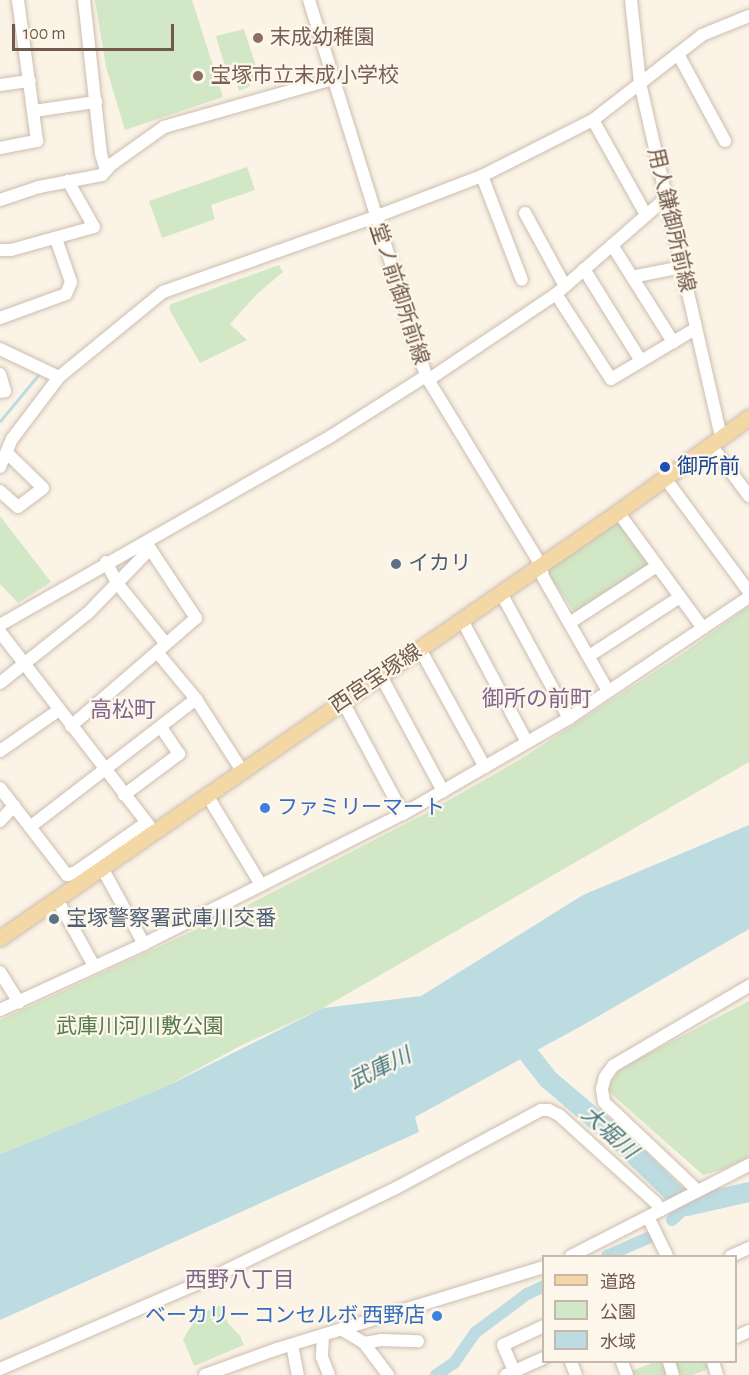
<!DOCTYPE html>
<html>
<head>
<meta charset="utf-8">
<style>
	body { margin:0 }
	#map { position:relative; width:749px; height:1375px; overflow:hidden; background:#faf3e6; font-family:"Alegreya Sans","Noto Sans JP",sans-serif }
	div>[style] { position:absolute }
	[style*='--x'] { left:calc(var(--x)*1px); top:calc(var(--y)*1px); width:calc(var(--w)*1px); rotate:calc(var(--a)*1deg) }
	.green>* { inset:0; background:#d2e7c5; transform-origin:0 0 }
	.water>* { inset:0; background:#bcdce2 }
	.stream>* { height:3px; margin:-1.5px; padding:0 1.5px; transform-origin:1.5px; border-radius:1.5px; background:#bcdce2 }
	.canal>* { height:12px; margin:-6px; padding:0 6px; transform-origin:6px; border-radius:6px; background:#bcdce2 }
	.river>* { height:20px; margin:-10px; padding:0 10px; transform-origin:10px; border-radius:10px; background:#bcdce2 }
	.roads { filter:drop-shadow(0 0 2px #cdbdb0) drop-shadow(0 0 2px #cdbdb0) }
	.minor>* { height:12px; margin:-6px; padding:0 6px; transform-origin:6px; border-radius:6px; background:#fff }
	.major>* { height:15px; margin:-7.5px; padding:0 7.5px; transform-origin:7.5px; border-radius:7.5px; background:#f3d7a4 }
	.dots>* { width:16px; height:16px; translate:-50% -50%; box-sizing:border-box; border:3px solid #fdf7eb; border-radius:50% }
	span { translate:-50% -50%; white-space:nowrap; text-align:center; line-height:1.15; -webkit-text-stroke:4.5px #fdf7eb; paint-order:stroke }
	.education-label { font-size:21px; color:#785e54 }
	.left { translate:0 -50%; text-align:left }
	.street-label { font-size:21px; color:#715a4d }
	.transit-label { font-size:21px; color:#164399 }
	.service-label { font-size:21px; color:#4e5e75 }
	.shop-label { font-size:21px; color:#366cbe }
	.right { translate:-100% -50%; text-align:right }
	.park-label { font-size:21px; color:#577b49 }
	.neighbourhood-label { font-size:22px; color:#80658d }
	.water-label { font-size:22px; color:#487882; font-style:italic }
	.legend { position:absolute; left:542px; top:1255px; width:195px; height:108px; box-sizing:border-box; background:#fdf7eb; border:2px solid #c5b8ac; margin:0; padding:8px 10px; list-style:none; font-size:18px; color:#715a4d }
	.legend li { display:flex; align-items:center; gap:12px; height:30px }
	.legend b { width:30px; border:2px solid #c5b8ac }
	.scale { position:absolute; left:12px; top:24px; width:162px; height:27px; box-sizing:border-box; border:3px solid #715a4d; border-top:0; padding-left:8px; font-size:18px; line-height:21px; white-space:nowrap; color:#715a4d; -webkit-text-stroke:4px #fdf7eb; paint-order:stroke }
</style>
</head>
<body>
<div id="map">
	<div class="green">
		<i style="clip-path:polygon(95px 0,192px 0,223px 97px,125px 130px,106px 67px)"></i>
		<i style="clip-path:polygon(244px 29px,259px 76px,247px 88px,239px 91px,233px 72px,227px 74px,216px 36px)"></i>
		<i style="clip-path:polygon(247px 167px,255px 190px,211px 205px,215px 219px,162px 238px,149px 201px)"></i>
		<i style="clip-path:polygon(279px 265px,283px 272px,257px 294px,230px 324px,247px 340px,200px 363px,169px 309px,171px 304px)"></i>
		<i style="clip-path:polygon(0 516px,51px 582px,18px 603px,0 584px)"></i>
		<i style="left:619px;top:520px;width:54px;height:89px;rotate:55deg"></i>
		<i style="clip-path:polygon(749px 606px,749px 762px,323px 1008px,238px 1047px,165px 1087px,0 1154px,0 1020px,232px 913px,425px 814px,521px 759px,685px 652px)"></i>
		<i style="clip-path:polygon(749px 1001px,749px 1157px,724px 1169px,703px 1175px,607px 1090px,619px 1069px)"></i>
		<i style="clip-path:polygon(222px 1305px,228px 1323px,240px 1336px,244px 1345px,194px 1366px,183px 1339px,194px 1322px,192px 1317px)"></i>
		<i style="clip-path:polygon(655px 1362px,665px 1362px,669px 1375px,630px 1375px,629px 1372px)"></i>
		<i style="clip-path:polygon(672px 1362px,708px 1362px,710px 1368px,693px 1375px,677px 1375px)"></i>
	</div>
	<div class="water">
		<i style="clip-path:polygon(749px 825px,749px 929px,585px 1024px,415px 1117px,419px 1132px,0 1320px,0 1154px,165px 1087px,323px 1008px,421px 996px,583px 895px)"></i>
	</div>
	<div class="stream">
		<i style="--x:0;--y:421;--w:61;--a:-50.3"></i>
	</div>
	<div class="canal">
		<i style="--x:672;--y:1220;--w:21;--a:-43"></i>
		<i style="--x:607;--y:1256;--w:47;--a:-23.8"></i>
		<i style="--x:436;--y:1375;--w:22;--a:-34"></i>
		<i style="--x:454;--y:1363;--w:38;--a:-55"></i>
		<i style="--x:476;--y:1332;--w:64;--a:-36.7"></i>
		<i style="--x:527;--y:1294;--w:19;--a:-25"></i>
	</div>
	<div class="river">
		<i style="--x:512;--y:1033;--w:58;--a:52"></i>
		<i style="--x:548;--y:1079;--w:89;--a:40.5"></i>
		<i style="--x:616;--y:1137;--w:99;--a:44.2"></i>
		<i style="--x:687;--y:1206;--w:64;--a:-12.7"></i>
	</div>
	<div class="roads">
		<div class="minor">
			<i style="--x:84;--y:0;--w:155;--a:83.7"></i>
			<i style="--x:101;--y:154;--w:17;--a:73"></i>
			<i style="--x:309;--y:0;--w:394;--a:72.7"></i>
			<i style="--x:426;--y:376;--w:221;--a:58.7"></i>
			<i style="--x:541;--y:565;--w:12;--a:81"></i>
			<i style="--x:543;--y:577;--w:131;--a:60.3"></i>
			<i style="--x:631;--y:0;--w:83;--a:83.8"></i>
			<i style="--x:640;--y:83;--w:364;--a:77.1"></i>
			<i style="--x:678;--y:54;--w:99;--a:61.6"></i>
			<i style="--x:0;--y:85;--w:30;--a:-8"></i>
			<i style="--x:34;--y:111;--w:63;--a:-8.3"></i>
			<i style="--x:593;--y:120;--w:109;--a:60.8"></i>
			<i style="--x:0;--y:148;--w:38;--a:-11"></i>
			<i style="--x:37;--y:141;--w:142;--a:-97.7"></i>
			<i style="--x:482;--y:176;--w:111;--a:69"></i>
			<i style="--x:0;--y:200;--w:41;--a:-18.4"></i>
			<i style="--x:39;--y:187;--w:64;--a:-10.8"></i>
			<i style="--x:102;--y:175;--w:15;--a:-48"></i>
			<i style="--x:112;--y:164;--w:64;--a:-35.4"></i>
			<i style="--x:164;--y:127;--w:176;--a:-15.9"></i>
			<i style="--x:525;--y:213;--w:83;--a:61.3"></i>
			<i style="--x:612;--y:245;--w:115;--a:57.8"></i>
			<i style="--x:0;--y:250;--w:11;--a:0"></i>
			<i style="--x:11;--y:250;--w:86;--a:-15.5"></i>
			<i style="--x:94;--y:227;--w:53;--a:-119.5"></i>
			<i style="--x:584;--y:269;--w:108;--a:58.2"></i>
			<i style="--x:632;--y:277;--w:50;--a:-11.5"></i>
			<i style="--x:556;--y:294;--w:101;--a:57.1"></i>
			<i style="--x:611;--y:379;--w:98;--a:-30.8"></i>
			<i style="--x:0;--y:318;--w:70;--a:-20"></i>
			<i style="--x:66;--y:294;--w:13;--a:-67"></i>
			<i style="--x:71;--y:282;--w:46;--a:-109.2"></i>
			<i style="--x:0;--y:349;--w:65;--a:25.4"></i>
			<i style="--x:0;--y:374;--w:18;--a:74"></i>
			<i style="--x:5;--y:391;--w:5;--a:169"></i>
			<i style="--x:428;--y:380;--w:154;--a:-33.9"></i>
			<i style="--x:556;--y:294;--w:145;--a:-41.1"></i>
			<i style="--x:711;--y:445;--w:64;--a:53.3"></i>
			<i style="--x:0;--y:467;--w:30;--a:-67"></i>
			<i style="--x:12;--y:439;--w:78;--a:-52.8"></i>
			<i style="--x:59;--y:377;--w:134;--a:-39.3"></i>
			<i style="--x:163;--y:292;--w:225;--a:-19.5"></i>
			<i style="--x:375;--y:217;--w:115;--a:-21"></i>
			<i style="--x:482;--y:176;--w:124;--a:-26.8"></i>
			<i style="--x:593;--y:120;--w:138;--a:-37.9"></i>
			<i style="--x:702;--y:35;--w:51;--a:-22"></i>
			<i style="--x:665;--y:478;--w:142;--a:53.6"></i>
			<i style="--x:0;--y:491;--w:24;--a:42"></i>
			<i style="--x:18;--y:507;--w:31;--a:-37"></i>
			<i style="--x:43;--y:488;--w:50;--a:-135.8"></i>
			<i style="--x:618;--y:512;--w:144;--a:53.8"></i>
			<i style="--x:147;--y:544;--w:89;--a:56.5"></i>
			<i style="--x:196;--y:618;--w:40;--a:139"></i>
			<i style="--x:106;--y:562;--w:24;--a:62"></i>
			<i style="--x:117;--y:583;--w:78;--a:51.2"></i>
			<i style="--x:166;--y:644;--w:12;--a:138"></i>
			<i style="--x:157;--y:652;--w:61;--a:50.3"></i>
			<i style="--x:196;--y:699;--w:83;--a:57.3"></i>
			<i style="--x:501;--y:593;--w:142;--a:61.5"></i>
			<i style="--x:462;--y:620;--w:138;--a:62"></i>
			<i style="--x:571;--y:622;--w:103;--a:-33.1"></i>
			<i style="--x:0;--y:625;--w:381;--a:-29.7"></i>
			<i style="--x:331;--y:436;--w:112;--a:-32.3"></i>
			<i style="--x:0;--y:632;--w:252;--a:52.4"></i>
			<i style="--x:420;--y:649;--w:135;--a:61.2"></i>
			<i style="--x:589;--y:656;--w:108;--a:-33"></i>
			<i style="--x:381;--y:676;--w:131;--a:61.7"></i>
			<i style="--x:0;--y:683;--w:112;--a:-38.5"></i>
			<i style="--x:88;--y:613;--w:89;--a:-45.9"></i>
			<i style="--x:343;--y:702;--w:127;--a:61.8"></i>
			<i style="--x:71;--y:726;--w:113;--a:-40.7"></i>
			<i style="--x:0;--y:751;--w:72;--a:-34.8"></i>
			<i style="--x:0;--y:788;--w:110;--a:52.4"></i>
			<i style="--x:67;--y:875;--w:9;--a:-18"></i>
			<i style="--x:76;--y:872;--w:85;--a:-35"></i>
			<i style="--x:124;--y:795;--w:69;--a:-36.7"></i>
			<i style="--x:179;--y:754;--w:32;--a:-124"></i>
			<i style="--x:207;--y:795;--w:105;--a:59"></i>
			<i style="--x:0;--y:821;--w:21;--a:-47"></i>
			<i style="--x:30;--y:827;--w:210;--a:-37.6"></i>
			<i style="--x:102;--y:868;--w:87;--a:61.1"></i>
			<i style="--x:57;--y:899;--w:77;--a:61.1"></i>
			<i style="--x:0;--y:972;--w:36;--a:58"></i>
			<i style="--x:0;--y:1010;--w:158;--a:-24.6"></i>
			<i style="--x:144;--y:944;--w:290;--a:-26.7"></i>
			<i style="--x:403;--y:814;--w:192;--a:-30"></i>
			<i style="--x:569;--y:718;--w:217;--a:-33.9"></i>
			<i style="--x:697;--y:1190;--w:128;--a:-136.6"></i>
			<i style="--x:604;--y:1102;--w:13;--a:-99"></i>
			<i style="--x:602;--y:1089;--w:12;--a:-76"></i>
			<i style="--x:605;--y:1077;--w:14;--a:-54"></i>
			<i style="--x:613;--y:1066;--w:158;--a:-30.5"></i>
			<i style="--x:648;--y:1217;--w:43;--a:64"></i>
			<i style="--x:571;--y:1256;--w:200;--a:-27.1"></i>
			<i style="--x:731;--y:1256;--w:20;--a:-24"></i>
			<i style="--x:341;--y:1329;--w:27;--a:31"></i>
			<i style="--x:364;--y:1343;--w:40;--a:53"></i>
			<i style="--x:323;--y:1335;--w:22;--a:93"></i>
			<i style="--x:322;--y:1357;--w:19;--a:69"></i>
			<i style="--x:736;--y:1337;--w:14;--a:-25"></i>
			<i style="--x:364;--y:1343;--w:17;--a:-10"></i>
			<i style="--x:381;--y:1340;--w:37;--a:2"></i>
			<i style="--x:292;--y:1345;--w:31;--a:79"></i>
			<i style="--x:571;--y:1362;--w:14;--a:69"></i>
			<i style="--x:622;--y:1362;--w:14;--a:69"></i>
			<i style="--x:669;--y:1362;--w:14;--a:73"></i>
			<i style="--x:713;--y:1362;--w:14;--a:73"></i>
			<i style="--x:0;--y:1369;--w:236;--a:-23.4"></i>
			<i style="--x:217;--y:1275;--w:199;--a:-25.9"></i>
			<i style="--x:396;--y:1188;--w:165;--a:-28.3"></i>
			<i style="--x:541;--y:1110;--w:8;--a:0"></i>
			<i style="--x:549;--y:1110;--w:11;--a:27"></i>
			<i style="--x:559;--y:1115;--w:130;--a:42.2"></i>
			<i style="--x:655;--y:1202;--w:10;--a:53"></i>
			<i style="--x:514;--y:1371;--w:28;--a:-113"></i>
			<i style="--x:503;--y:1345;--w:45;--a:-24.9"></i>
			<i style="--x:205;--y:1375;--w:77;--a:-19.9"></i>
			<i style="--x:277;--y:1349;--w:279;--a:-17.1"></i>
			<i style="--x:506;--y:1375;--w:42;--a:-24.1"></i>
		</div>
		<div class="major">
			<i style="--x:0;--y:938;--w:751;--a:-34.58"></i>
			<i style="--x:618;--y:512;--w:162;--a:-35.9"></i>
		</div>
	</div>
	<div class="dots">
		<i style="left:258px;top:38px;background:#8d6e63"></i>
		<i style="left:198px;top:76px;background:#8d6e63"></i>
		<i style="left:665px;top:467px;background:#1a4fb4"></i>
		<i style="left:396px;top:564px;background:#5c6f8a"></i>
		<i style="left:265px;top:808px;background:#3f7fe0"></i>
		<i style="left:54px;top:919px;background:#5c6f8a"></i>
		<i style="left:437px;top:1316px;background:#3f7fe0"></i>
	</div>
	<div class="education-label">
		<span class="left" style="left:270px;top:38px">末成幼稚園</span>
		<span class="left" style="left:210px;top:76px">宝塚市立末成小学校</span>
	</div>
	<div class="street-label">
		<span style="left:671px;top:220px;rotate:77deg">用人鎌御所前線</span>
		<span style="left:399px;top:294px;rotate:72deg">堂ノ前御所前線</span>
		<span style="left:376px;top:679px;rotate:-34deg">西宮宝塚線</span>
	</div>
	<div class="transit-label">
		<span class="left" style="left:677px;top:467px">御所前</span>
	</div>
	<div class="service-label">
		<span class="left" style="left:408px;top:564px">イカリ</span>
		<span class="left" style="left:66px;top:919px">宝塚警察署武庫川交番</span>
	</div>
	<div class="shop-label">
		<span class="left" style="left:277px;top:808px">ファミリーマート</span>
		<span class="right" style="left:425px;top:1316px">ベーカリー コンセルボ 西野店</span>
	</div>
	<div class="park-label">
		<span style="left:140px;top:1027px">武庫川河川敷公園</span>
	</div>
	<div class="neighbourhood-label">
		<span style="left:537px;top:700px">御所の前町</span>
		<span style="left:123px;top:711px">高松町</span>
		<span style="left:240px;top:1281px">西野八丁目</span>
	</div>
	<div class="water-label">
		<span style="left:380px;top:1069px;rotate:-26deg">武庫川</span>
		<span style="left:609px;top:1133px;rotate:42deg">大堀川</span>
	</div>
	<ul class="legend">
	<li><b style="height:8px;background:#f3d7a4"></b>道路</li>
	<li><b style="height:16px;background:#d2e7c5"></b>公園</li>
	<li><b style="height:16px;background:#bcdce2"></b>水域</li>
	</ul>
	<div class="scale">100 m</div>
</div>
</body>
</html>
